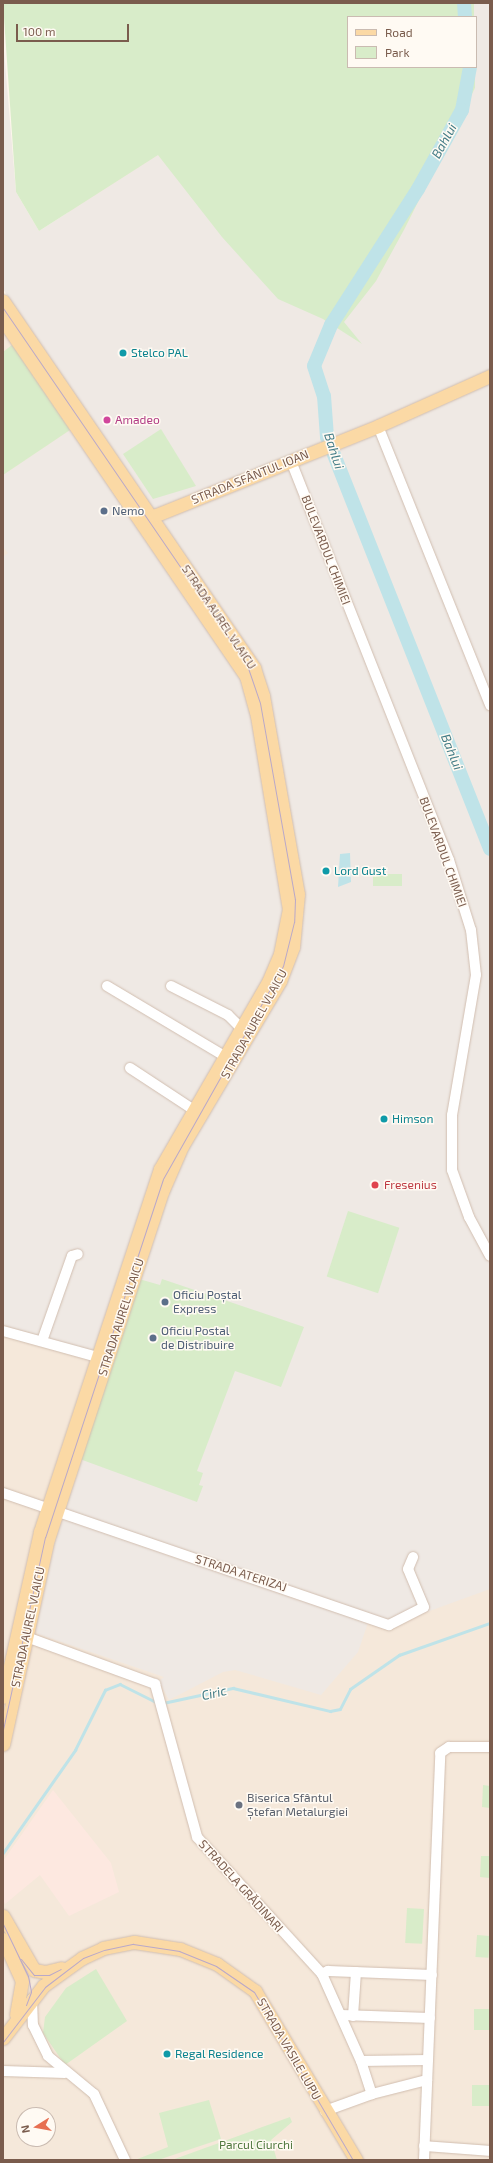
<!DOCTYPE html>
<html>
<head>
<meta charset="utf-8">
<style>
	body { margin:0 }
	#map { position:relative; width:493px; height:2163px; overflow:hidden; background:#fdf6ec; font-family:"Exo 2",sans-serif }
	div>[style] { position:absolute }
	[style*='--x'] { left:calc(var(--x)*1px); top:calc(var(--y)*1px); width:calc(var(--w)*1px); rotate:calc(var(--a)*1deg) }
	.residential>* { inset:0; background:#f5e8da }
	.commercial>* { inset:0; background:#fde8e0 }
	.industrial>* { inset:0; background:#efe9e4 }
	.green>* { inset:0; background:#d8ecc9; transform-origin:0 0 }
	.water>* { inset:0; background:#bfe3e8 }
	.stream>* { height:2.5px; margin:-1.25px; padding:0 1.25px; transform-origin:1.25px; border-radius:1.25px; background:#bfe3e8 }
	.river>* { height:14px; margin:-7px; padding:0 7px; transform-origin:7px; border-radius:7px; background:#bfe3e8 }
	.roads { filter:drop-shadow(0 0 1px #d1beb0) drop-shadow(0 0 1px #d1beb0) }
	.minor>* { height:10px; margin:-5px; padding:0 5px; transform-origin:5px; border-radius:5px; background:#fff }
	.major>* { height:13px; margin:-6.5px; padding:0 6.5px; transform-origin:6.5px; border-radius:6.5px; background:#fbd9a5 }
	.tram>* { height:1px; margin:-0.5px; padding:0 0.5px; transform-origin:0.5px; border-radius:0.5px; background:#b9a8c9 }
	.dots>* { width:11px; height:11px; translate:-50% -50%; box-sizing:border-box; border:2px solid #fffaf3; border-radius:50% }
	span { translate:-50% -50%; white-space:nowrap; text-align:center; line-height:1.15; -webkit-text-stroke:3px #fffaf3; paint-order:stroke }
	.culture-label { font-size:12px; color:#0d838f }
	.left { translate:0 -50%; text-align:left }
	.hotel-label { font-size:12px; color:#b23c85 }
	.street-label { font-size:12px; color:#7a5c4d }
	.service-label { font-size:12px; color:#4e5e75 }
	.health-label { font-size:12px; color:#be3a42 }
	.worship-label { font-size:12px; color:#5b616d }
	.park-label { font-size:12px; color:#537a41 }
	.water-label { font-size:13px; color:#437c86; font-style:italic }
	.frame { position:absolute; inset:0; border:4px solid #7a5c4d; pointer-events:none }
	.legend { position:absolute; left:347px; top:16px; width:130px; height:52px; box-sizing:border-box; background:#fffaf3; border:1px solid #cabbb1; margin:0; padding:5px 7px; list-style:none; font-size:12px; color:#7a5c4d }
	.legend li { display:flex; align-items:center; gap:8px; height:20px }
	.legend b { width:20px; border:1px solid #cabbb1 }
	.north { position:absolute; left:16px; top:2107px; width:40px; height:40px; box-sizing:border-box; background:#fffaf3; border:1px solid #cabbb1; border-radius:50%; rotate:259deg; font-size:11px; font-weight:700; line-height:16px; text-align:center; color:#7a5c4d }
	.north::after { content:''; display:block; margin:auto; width:14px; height:18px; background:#e76f51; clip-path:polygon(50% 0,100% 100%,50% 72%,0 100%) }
	.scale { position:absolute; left:16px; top:24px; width:113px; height:18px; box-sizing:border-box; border:2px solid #7a5c4d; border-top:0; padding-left:5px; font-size:12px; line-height:14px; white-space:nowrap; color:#7a5c4d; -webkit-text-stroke:3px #fffaf3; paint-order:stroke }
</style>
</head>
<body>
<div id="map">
	<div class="residential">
		<i style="clip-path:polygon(evenodd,474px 3px,490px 3px,490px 2160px,3px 2160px,3px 335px,165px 31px,299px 385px,475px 88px,474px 3px,24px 2115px,48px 2115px,48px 2139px,24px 2139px,24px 2115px)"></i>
	</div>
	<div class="commercial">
		<i style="clip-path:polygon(53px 1790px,111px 1863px,119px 1892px,69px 1916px,40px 1875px,5px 1904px,3px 1899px,3px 1861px)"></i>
	</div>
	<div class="industrial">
		<i style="clip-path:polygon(474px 3px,490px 3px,490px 1589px,391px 1625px,370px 1617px,358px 1652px,321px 1695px,235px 1670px,223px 1672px,169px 1700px,159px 1681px,164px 1677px,38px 1634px,29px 1617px,50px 1561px,59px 1517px,110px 1358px,3px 1325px,3px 557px,8px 553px,3px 547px,3px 475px,88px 418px,3px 289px,3px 39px,16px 192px,39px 231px,158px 155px,244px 259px,361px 343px,343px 322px,376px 281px,475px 88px)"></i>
	</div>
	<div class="green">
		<i style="clip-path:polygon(3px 3px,474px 3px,474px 17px,348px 17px,348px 67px,475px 67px,475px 88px,405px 228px,376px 281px,344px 322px,362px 344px,323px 319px,278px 299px,222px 237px,158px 155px,39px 231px,16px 192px)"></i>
		<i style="clip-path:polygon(12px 345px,70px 430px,3px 475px,3px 352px)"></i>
		<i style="clip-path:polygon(161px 429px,196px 486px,153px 499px,123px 454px)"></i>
		<i style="left:373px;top:874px;width:29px;height:12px"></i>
		<i style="left:348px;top:1211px;width:54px;height:69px;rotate:18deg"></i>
		<i style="clip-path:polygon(139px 1279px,160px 1285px,162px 1279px,304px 1327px,281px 1387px,235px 1371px,197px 1471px,203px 1473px,199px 1485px,203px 1486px,197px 1502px,77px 1458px)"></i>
		<i style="clip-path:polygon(483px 1785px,490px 1786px,490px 1808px,482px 1807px)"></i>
		<i style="clip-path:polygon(481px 1856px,490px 1856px,490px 1878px,480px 1877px)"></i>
		<i style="left:407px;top:1908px;width:17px;height:35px;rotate:3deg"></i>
		<i style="left:477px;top:1935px;width:13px;height:22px;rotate:4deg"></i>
		<i style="clip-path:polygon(96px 1969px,127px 2021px,65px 2065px,43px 2033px,45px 2017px,66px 1988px)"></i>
		<i style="left:474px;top:2009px;width:16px;height:21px"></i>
		<i style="left:472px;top:2085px;width:18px;height:21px"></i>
		<i style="clip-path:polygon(209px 2100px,221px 2139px,158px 2160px,135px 2160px,168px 2147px,159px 2113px)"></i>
		<i style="clip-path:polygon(290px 2117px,292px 2122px,271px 2140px,277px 2160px,172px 2160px)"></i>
	</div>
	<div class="water">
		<i style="clip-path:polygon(350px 853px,351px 882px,338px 887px,340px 854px)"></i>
	</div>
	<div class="stream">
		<i style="--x:163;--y:1703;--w:72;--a:-12.1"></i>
		<i style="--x:233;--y:1688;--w:100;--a:13.3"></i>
		<i style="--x:330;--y:1711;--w:10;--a:-11"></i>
		<i style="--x:340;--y:1709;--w:22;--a:-63"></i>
		<i style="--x:350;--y:1689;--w:60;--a:-34.8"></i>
		<i style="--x:399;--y:1655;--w:96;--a:-19.4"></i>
		<i style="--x:3;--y:1853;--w:126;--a:-55"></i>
		<i style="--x:75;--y:1750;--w:67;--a:-63.4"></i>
		<i style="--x:105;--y:1690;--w:16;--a:-22"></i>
		<i style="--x:120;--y:1684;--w:42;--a:26.6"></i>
	</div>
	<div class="river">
		<i style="--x:464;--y:3;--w:14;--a:86"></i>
		<i style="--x:470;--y:67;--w:44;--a:100.5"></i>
		<i style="--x:462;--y:110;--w:90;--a:119.1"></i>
		<i style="--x:418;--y:189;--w:161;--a:122.6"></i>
		<i style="--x:331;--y:325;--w:44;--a:112.5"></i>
		<i style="--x:314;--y:366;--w:32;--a:72"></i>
		<i style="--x:324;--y:396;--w:41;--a:85.8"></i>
		<i style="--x:327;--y:437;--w:443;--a:68.4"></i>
	</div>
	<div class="roads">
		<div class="minor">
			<i style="--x:378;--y:426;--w:301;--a:68.1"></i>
			<i style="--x:291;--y:461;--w:429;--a:68.4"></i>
			<i style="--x:449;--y:860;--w:73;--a:72.6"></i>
			<i style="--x:471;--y:930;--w:45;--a:83.7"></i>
			<i style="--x:476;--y:975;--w:142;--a:99.7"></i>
			<i style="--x:452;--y:1115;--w:55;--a:90"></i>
			<i style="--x:452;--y:1170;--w:50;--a:70.1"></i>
			<i style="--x:469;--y:1217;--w:44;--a:61.7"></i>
			<i style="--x:107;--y:986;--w:144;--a:30.8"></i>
			<i style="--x:171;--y:986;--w:64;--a:27"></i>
			<i style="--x:228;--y:1015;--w:20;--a:45"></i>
			<i style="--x:130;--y:1068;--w:84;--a:33.3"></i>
			<i style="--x:3;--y:1331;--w:106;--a:15.4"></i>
			<i style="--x:42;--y:1341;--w:90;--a:-70.6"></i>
			<i style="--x:72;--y:1256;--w:6;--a:-18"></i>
			<i style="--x:3;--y:1493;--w:408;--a:18.9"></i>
			<i style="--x:389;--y:1625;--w:39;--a:-27"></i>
			<i style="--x:424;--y:1607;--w:41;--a:-112.8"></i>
			<i style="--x:408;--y:1569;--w:13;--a:-67"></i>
			<i style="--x:21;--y:1635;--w:143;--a:20.1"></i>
			<i style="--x:155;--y:1684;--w:159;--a:74.6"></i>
			<i style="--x:197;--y:1837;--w:185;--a:47.6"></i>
			<i style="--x:322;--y:1974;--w:95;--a:65.9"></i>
			<i style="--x:361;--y:2061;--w:35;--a:72"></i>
			<i style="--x:372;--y:2094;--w:50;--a:160.1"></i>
			<i style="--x:322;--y:1974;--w:7;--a:-27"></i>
			<i style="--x:328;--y:1971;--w:104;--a:2.2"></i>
			<i style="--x:32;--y:1999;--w:26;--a:88"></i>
			<i style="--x:33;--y:2025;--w:34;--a:64"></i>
			<i style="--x:48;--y:2056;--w:60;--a:39.6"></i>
			<i style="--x:94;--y:2094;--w:73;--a:64.8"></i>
			<i style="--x:341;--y:2015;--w:89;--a:1.9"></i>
			<i style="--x:353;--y:2016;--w:44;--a:-86.1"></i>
			<i style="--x:361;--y:2061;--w:67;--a:-0.9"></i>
			<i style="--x:3;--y:2071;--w:62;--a:1.8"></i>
			<i style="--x:372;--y:2094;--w:57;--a:-14.3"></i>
			<i style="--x:424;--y:2146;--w:66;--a:4.3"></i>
			<i style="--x:424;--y:2160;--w:407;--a:-87.7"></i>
			<i style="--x:440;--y:1753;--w:11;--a:-34"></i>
			<i style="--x:449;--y:1747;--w:41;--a:0"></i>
		</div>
		<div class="major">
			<i style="--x:3;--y:301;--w:445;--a:55.6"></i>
			<i style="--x:254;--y:668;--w:29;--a:72"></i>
			<i style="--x:263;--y:696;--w:201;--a:80"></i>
			<i style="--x:298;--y:894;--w:53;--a:95.4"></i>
			<i style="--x:293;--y:947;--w:36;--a:111"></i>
			<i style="--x:280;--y:981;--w:192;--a:120.7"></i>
			<i style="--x:182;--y:1146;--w:50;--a:113.5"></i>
			<i style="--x:162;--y:1192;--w:364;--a:108.2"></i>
			<i style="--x:48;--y:1538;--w:211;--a:102.3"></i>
			<i style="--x:3;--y:320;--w:431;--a:55.7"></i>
			<i style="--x:246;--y:676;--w:41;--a:74.6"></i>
			<i style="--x:257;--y:716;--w:196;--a:80.6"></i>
			<i style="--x:289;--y:909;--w:46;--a:101.3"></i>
			<i style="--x:280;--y:954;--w:30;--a:113"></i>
			<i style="--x:268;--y:982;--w:216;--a:120"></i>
			<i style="--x:160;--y:1169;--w:382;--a:108.3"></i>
			<i style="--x:40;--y:1532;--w:169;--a:102.6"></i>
			<i style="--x:144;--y:523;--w:14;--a:-34"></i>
			<i style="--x:156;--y:515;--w:239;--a:-21.8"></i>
			<i style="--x:378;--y:426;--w:123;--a:-24.1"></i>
			<i style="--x:3;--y:1916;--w:62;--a:60.1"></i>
			<i style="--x:34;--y:1970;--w:11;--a:10"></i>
			<i style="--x:45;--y:1972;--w:17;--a:-13"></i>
			<i style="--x:3;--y:1939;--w:46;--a:65.7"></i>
			<i style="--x:22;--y:1981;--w:34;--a:100"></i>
			<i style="--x:3;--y:2038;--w:66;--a:-52.4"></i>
			<i style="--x:43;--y:1986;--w:48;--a:-35.7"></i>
			<i style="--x:82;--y:1958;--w:23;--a:-25"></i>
			<i style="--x:103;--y:1948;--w:32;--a:-11"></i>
			<i style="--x:134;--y:1942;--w:47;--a:8.7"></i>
			<i style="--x:180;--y:1949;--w:40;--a:22"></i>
			<i style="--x:217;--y:1964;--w:47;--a:35.4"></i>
			<i style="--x:255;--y:1991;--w:197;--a:59.1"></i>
		</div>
	</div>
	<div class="tram">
		<i style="--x:3;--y:308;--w:432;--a:55.6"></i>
		<i style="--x:247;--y:665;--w:40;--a:71.1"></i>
		<i style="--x:260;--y:703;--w:199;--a:79.9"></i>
		<i style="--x:295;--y:899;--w:23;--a:92"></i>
		<i style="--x:294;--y:922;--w:45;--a:104"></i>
		<i style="--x:283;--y:966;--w:244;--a:119.4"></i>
		<i style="--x:163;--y:1179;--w:377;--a:108.2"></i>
		<i style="--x:45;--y:1537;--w:197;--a:102.3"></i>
		<i style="--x:3;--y:1924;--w:58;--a:64.3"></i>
		<i style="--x:28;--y:1976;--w:16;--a:79"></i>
		<i style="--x:31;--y:1992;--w:14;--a:111"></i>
		<i style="--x:21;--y:1959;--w:21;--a:51"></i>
		<i style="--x:34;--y:1975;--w:15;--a:0"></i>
		<i style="--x:49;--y:1975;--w:13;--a:-27"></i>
		<i style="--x:3;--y:2042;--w:69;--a:-52.6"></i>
		<i style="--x:45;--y:1987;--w:48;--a:-37.3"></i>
		<i style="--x:83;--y:1958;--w:22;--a:-21"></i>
		<i style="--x:104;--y:1950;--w:30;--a:-12"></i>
		<i style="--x:133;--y:1944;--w:47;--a:8.7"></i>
		<i style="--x:179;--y:1951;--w:40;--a:22"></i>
		<i style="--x:216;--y:1966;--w:46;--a:34.4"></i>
		<i style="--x:254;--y:1992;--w:195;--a:59.5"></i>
	</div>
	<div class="dots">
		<i style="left:123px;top:353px;background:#0f9aa8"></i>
		<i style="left:107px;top:420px;background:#d1479c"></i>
		<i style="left:104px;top:511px;background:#5c6f8a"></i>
		<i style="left:326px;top:871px;background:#0f9aa8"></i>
		<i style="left:384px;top:1119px;background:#0f9aa8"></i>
		<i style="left:375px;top:1185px;background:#e0444e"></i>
		<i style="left:165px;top:1302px;background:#5c6f8a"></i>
		<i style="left:153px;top:1338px;background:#5c6f8a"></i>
		<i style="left:239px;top:1805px;background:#6b7280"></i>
		<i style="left:167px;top:2054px;background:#0f9aa8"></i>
	</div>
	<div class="culture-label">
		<span class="left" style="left:131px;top:353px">Stelco PAL</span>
		<span class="left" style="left:334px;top:871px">Lord Gust</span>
		<span class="left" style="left:392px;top:1119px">Himson</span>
		<span class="left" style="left:175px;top:2054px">Regal Residence</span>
	</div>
	<div class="hotel-label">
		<span class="left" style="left:115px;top:420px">Amadeo</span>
	</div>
	<div class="street-label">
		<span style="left:250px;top:477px;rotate:-22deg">STRADA SFÂNTUL IOAN</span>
		<span style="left:326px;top:550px;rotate:69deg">BULEVARDUL CHIMIEI</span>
		<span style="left:219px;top:617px;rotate:56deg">STRADA AUREL VLAICU</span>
		<span style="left:443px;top:852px;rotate:70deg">BULEVARDUL CHIMIEI</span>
		<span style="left:254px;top:1024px;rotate:-61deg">STRADA AUREL VLAICU</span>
		<span style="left:121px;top:1317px;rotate:-72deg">STRADA AUREL VLAICU</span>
		<span style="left:241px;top:1573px;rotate:18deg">STRADA ATERIZAJ</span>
		<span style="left:28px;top:1627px;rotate:-78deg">STRADA AUREL VLAICU</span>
		<span style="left:241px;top:1886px;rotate:48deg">STRADELA GRĂDINARI</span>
		<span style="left:289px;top:2049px;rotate:60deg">STRADA VASILE LUPU</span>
	</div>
	<div class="service-label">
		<span class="left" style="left:112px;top:511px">Nemo</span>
		<span class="left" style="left:173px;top:1302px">Oficiu Poștal<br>Express</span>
		<span class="left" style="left:161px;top:1338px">Oficiu Postal<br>de Distribuire</span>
	</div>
	<div class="health-label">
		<span class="left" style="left:384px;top:1185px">Fresenius</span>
	</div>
	<div class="worship-label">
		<span class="left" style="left:247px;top:1805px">Biserica Sfântul<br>Ștefan Metalurgiei</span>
	</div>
	<div class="park-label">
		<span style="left:256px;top:2145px">Parcul Ciurchi</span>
	</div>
	<div class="water-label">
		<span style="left:444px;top:141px;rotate:-61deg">Bahlui</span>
		<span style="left:334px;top:451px;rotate:72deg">Bahlui</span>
		<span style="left:452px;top:752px;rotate:68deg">Bahlui</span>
		<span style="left:214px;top:1693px;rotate:-13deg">Ciric</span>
	</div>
	<div class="frame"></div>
	<ul class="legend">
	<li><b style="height:5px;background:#fbd9a5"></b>Road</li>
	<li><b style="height:11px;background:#d8ecc9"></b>Park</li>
	</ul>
	<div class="north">N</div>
	<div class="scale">100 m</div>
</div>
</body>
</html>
